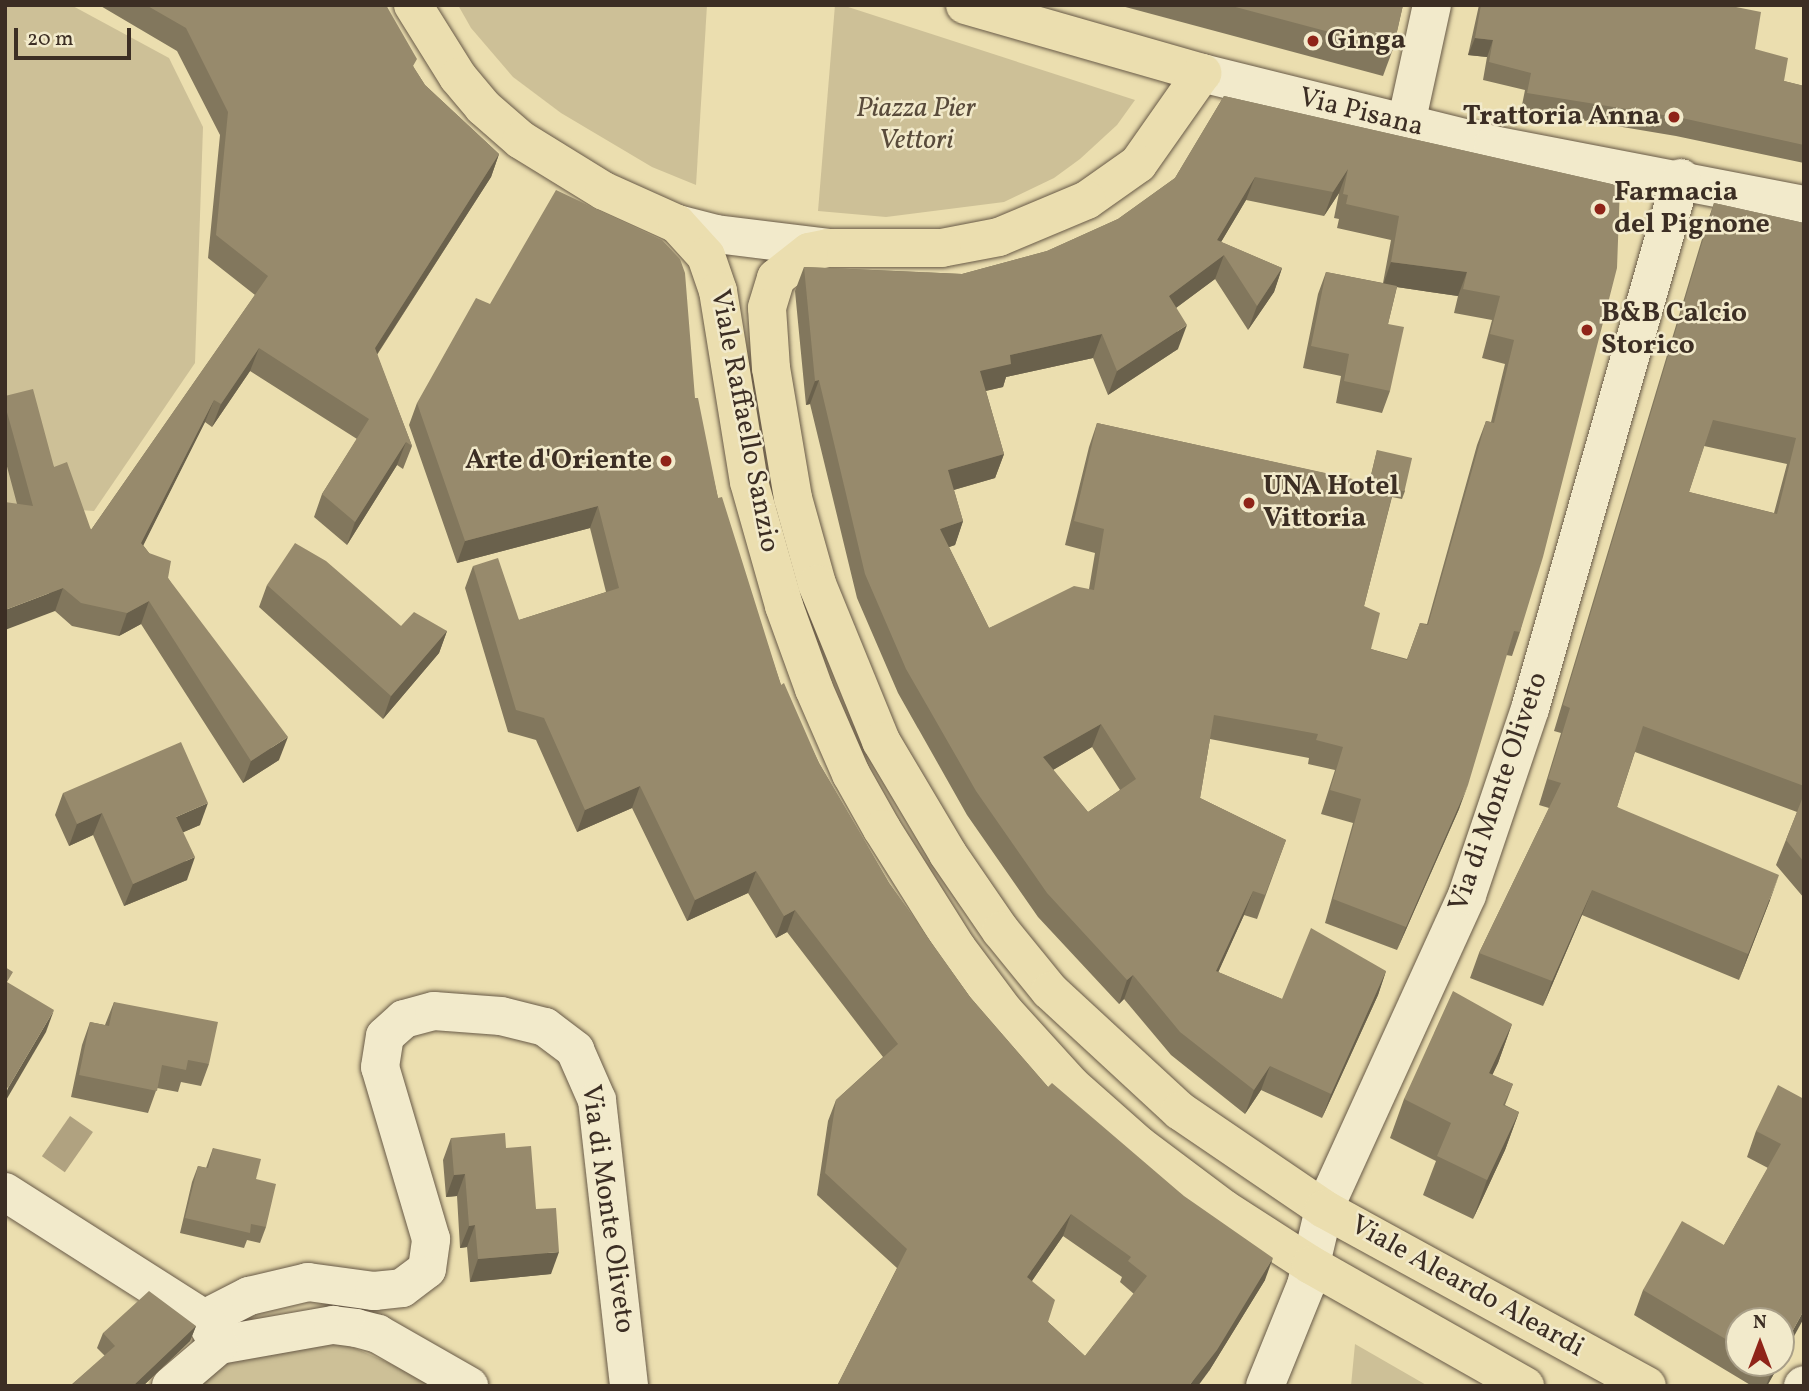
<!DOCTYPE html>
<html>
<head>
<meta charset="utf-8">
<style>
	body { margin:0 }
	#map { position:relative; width:1809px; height:1391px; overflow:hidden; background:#ebdeaf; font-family:Vollkorn,serif }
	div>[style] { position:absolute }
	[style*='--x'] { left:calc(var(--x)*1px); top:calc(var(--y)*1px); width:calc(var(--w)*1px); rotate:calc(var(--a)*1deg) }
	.green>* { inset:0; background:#cdc097 }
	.water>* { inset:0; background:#b0a280; transform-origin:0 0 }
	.roads { filter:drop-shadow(0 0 2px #685a47) drop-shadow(0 0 2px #685a47) }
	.street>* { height:38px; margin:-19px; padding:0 19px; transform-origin:19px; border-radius:19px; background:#f2eacb }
	.secondary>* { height:38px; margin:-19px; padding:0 19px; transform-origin:19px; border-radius:19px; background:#f2eacb }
	.primary>* { height:38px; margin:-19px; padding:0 19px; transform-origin:19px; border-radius:19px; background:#ebdeaf }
	.wall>* { inset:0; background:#82775d }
	.shaded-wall>* { inset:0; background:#6a614c }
	.building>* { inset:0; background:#978a6c; transform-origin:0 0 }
	.dots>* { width:19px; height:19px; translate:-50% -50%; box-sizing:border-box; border:4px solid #f2eacb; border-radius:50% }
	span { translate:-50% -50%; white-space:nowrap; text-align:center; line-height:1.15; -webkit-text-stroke:5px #f2eacb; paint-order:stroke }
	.poi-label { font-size:28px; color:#3c2e24; font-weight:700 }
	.left { translate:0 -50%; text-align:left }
	.right { translate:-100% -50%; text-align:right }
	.park-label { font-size:28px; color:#594b3b; font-style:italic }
	.street-label { font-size:28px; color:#3c2e24 }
	.frame { position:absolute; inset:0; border:7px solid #3c2e24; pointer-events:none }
	.north { position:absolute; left:1725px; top:1307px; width:70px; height:70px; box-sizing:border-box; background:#f2eacb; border:2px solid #a99f88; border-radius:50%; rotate:0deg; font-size:19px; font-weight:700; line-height:28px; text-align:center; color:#3c2e24 }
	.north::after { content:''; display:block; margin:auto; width:24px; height:32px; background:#8f2418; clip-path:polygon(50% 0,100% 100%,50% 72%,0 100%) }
	.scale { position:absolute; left:14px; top:28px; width:117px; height:32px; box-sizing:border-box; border:4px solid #3c2e24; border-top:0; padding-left:9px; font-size:21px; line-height:24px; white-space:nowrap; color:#3c2e24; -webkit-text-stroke:5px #f2eacb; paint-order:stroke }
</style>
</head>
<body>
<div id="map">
	<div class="green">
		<i style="clip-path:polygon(5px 5px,71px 5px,169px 58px,203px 127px,195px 363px,94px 511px,5px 505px)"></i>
		<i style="clip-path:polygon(458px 5px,707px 5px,696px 185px,652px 167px,561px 113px,513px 77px,471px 28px)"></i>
		<i style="clip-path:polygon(835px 5px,842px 5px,1135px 100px,1117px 125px,1080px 159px,1054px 178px,1004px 202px,886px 217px,818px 211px)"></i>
		<i style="clip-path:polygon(329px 1337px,442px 1386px,183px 1386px,205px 1367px)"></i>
		<i style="clip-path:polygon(1355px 1344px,1428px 1386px,1351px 1386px)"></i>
	</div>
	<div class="water">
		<i style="left:70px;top:1116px;width:28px;height:49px;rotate:35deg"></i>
	</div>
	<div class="roads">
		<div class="street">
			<i style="--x:1202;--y:73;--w:300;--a:13.9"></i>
			<i style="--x:1493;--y:145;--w:317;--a:10.9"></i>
			<i style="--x:1406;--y:124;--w:122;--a:-77.7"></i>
			<i style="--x:5;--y:1192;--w:236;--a:32.5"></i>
			<i style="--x:204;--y:1319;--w:51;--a:-27.1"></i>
			<i style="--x:249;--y:1296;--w:61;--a:-13.3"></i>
			<i style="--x:308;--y:1282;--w:67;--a:7.8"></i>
			<i style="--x:374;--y:1291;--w:28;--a:-6"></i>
			<i style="--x:402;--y:1288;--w:31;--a:-37"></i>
			<i style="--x:427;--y:1269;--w:30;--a:-82"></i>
			<i style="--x:431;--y:1239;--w:179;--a:-106.5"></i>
			<i style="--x:380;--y:1067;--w:31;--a:-81"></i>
			<i style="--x:385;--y:1036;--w:25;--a:-42"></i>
			<i style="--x:404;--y:1019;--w:31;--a:-15"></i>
			<i style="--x:434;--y:1011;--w:67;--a:4.3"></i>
			<i style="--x:501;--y:1016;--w:45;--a:14"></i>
			<i style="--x:545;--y:1027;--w:38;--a:37"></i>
			<i style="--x:575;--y:1050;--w:55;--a:66.3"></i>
			<i style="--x:597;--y:1100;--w:288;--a:83.6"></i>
			<i style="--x:219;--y:1345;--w:116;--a:-10"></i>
			<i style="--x:333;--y:1325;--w:23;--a:7"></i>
			<i style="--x:356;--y:1328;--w:23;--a:15"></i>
			<i style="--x:378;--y:1334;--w:105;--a:29.7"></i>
			<i style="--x:171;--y:1386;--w:63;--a:-40.5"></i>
			<i style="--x:219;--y:1345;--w:26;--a:-119"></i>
			<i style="--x:1265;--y:1386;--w:109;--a:-67.9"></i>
			<i style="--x:1306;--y:1285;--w:78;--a:-76.7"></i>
			<i style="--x:1324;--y:1209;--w:345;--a:-65.5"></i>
			<i style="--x:1467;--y:895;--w:196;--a:-71.3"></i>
			<i style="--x:1530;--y:709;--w:552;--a:-74.13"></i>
			<i style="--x:1803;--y:1386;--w:1;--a:-45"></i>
		</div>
		<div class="secondary">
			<i style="--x:677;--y:224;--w:40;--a:14.4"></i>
			<i style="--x:716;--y:234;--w:113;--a:7.1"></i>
		</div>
		<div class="primary">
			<i style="--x:413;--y:5;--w:85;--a:58"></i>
			<i style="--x:458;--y:77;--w:39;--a:50"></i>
			<i style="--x:483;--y:107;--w:50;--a:41"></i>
			<i style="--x:521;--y:140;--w:97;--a:31.6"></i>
			<i style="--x:604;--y:191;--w:80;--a:24.3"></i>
			<i style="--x:677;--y:224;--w:43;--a:47.8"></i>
			<i style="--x:706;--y:256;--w:37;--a:71"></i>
			<i style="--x:718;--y:291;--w:193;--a:80.8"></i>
			<i style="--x:749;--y:482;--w:129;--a:74.2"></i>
			<i style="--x:784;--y:606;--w:88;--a:70.1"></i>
			<i style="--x:814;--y:689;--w:93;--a:66.5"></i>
			<i style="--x:851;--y:774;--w:63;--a:60.6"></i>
			<i style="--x:882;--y:829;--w:141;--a:57.8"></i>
			<i style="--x:957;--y:948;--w:79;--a:53.3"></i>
			<i style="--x:1004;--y:1011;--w:100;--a:47.8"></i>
			<i style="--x:1071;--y:1085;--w:92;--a:41.5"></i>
			<i style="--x:1140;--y:1146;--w:105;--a:36.9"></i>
			<i style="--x:1224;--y:1209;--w:103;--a:32.8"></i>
			<i style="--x:1311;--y:1265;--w:246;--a:29.5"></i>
			<i style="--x:965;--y:5;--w:247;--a:16"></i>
			<i style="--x:1202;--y:73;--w:111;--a:125.1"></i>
			<i style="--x:1138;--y:164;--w:62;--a:144.8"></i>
			<i style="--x:1087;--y:200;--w:95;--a:157.2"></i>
			<i style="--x:999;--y:237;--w:58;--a:169.1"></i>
			<i style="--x:942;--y:248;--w:114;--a:180"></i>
			<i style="--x:828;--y:248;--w:19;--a:168"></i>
			<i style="--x:809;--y:252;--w:42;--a:141.8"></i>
			<i style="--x:776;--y:278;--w:31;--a:107"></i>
			<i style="--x:767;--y:308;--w:60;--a:86.2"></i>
			<i style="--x:771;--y:368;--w:132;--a:80.4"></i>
			<i style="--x:793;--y:498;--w:89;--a:74.4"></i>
			<i style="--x:817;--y:584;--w:170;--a:67.8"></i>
			<i style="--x:881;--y:741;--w:131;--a:59.3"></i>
			<i style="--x:948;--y:854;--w:93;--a:55.5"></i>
			<i style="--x:1001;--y:931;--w:77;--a:50.8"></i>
			<i style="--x:1050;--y:991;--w:177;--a:42.7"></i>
			<i style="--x:1180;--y:1111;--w:174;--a:34.2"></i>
			<i style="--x:1324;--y:1209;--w:368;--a:28.7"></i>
		</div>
	</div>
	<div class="wall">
		<i style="clip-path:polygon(99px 5px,386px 5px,414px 68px,425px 85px,499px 154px,491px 177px,377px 355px,412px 446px,403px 469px,397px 465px,347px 545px,314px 517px,322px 494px,357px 439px,250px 371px,212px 427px,205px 422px,143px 545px,168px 578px,279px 760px,243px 783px,141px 624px,119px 636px,72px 626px,55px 611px,17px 504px,5px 459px,5px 396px,54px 467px,91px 530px,255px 295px,208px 258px,220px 135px,177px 51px)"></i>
		<i style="clip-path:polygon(1118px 5px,1403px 5px,1393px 49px,1383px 76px)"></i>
		<i style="clip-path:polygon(1479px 5px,1726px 5px,1755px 49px,1784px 81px,1804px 86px,1804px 163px,1676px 136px,1521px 110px,1525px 90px,1483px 80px,1487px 57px,1468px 55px)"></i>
		<i style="clip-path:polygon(evenodd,1224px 96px,1620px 186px,1520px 632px,1512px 656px,1506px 655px,1459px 809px,1397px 950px,1325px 923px,1353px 823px,1321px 814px,1335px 770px,1308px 764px,1309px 758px,1210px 739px,1200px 798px,1286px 840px,1257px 919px,1244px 915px,1218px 972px,1282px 999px,1386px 971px,1378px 995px,1322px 1118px,1261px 1090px,1245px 1114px,1171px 1055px,1124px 999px,1119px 1004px,1038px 917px,967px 815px,898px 693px,857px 598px,810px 404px,806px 405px,795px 291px,804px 267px,962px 274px,1047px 251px,1118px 219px,1175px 178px,1224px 96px,1339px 193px,1334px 218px,1339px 219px,1337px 228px,1391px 240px,1383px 283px,1326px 272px,1318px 294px,1303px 368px,1341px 376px,1336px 403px,1382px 413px,1390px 391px,1388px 324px,1397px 287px,1458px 296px,1454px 313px,1492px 320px,1482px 358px,1505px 364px,1491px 422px,1486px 421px,1477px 445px,1427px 624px,1420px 623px,1407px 659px,1371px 649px,1364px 606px,1392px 497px,1402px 499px,1405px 491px,1377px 450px,1369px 483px,1097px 423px,1089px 447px,1065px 545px,1095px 553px,1089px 589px,989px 628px,949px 547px,955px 545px,963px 521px,954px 490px,995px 478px,1004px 454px,986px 391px,1003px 387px,1006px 377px,1093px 358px,1108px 395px,1178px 349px,1176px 308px,1215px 279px,1248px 330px,1274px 292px,1282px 268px,1221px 242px,1246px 200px,1324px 216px,1339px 193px,1224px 96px,1092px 747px,1120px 790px,1088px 812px,1053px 770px,1092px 747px)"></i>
		<i style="clip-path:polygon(evenodd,1714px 203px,1804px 223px,1804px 898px,1776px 865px,1797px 812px,1635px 752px,1617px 807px,1770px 900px,1739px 980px,1582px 915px,1543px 1006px,1470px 978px,1479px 953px,1549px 808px,1539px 805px,1561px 733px,1554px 731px,1705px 229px,1714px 203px,1704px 446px,1787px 464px,1774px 513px,1689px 492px,1704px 446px)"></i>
		<i style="clip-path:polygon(evenodd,695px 398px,718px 498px,781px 685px,819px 763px,889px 883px,970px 997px,1048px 1087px,1265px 1280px,1209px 1371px,837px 1386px,897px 1268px,817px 1195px,828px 1121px,836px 1100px,883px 1057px,787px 932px,776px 938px,748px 893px,687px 921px,632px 808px,577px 832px,536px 740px,508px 732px,465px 588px,473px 566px,519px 620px,606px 592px,590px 528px,457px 563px,409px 425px,417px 403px,695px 398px,1063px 1236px,1122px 1277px,1120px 1282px,1134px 1294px,1085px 1356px,1048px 1322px,1032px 1281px,1063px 1236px)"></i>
		<i style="clip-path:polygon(267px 585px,401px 626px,447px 631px,439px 653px,383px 719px,259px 607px)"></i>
		<i style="clip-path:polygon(63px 793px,200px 825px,183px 832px,187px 880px,124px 906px,93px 835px,69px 846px,55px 815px)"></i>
		<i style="clip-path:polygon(114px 1002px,209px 1064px,201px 1086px,181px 1082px,178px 1092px,157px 1088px,148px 1113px,71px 1097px,82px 1045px,90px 1022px,105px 1025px)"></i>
		<i style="clip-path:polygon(1512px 1024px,1498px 1063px,1492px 1075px,1513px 1084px,1505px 1105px,1519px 1112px,1505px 1150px,1473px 1219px,1423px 1195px,1436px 1161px,1390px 1138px,1404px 1099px)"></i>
		<i style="clip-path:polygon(1804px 1099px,1739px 1321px,1739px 1363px,1780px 1363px,1767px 1386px,1752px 1386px,1634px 1315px,1643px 1290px,1724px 1245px,1768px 1168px,1747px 1157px,1756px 1131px)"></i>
		<i style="clip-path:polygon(451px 1138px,506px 1148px,536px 1209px,551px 1274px,470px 1282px,467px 1247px,460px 1248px,457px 1196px,446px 1197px,443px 1160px)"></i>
		<i style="clip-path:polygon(213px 1148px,256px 1179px,266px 1227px,260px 1243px,247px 1240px,244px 1248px,180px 1233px,192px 1182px,198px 1166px,206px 1168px)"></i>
		<i style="clip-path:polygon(196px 1326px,190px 1341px,143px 1386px,70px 1386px,105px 1356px,97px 1348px,103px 1333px)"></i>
	</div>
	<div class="shaded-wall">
		<i style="clip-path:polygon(1475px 38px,1493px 40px,1487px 57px,1468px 55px)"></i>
		<i style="clip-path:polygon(499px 154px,491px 177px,366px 371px,375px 348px)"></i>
		<i style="clip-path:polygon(1348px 169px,1339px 193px,1324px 216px,1333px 192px)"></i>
		<i style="clip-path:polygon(1255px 177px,1246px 200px,1208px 264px,1217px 240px)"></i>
		<i style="clip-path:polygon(1224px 255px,1215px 279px,1161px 319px,1169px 296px)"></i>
		<i style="clip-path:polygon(1391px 262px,1467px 272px,1458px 296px,1383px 285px)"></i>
		<i style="clip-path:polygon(1282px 268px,1274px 292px,1248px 330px,1257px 306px)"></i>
		<i style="clip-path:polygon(1187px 325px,1178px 349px,1108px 395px,1117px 371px)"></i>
		<i style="clip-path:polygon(1102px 334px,1093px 358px,1006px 377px,1003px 387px,971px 394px,980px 371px,1010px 355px)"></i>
		<i style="clip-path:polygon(259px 348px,250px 371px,212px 427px,221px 404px)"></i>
		<i style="clip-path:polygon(819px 380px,810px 404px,806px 405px,815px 381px)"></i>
		<i style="clip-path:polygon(214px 400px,205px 422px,133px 566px,141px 543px)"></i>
		<i style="clip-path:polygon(406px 442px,397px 465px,347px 545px,355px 522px)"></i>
		<i style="clip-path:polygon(1004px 454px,995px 478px,939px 494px,948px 470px)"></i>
		<i style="clip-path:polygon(598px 506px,590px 528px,457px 563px,465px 541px)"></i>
		<i style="clip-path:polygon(963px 521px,955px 545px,932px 553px,940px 529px)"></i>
		<i style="clip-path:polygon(63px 588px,55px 611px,5px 630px,5px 610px)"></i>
		<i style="clip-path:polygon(149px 601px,141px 624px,119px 636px,127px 613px)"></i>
		<i style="clip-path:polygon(447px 631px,439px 653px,383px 719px,391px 696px)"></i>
		<i style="clip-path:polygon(1101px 724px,1092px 747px,1034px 781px,1043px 757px)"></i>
		<i style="clip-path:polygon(288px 737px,279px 760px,243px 783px,251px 761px)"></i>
		<i style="clip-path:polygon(1468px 785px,1459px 809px,1397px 950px,1406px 927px)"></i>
		<i style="clip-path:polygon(640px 786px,632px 808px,577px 832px,585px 810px)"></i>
		<i style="clip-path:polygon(208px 803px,200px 825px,168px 839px,176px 817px)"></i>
		<i style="clip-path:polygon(102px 813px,93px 835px,69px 846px,77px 824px)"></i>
		<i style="clip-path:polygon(195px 857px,187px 880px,124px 906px,133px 884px)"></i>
		<i style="clip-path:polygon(756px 871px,748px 893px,687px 921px,695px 900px)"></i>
		<i style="clip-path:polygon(1779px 875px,1770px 900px,1739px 980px,1748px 954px)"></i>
		<i style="clip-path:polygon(1592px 890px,1582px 915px,1543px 1006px,1552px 981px)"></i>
		<i style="clip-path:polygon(1253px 891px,1244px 915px,1208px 995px,1216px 971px)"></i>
		<i style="clip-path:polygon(795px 910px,787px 932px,776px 938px,784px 916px)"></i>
		<i style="clip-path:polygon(1386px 971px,1378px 995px,1322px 1118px,1331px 1094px)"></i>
		<i style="clip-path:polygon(1133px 975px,1124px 999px,1119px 1004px,1127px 980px)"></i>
		<i style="clip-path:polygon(54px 1010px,46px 1032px,5px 1102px,5px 1096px,8px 1088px)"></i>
		<i style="clip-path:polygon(1512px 1024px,1498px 1063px,1475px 1112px,1489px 1073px)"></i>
		<i style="clip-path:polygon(1270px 1066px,1261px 1090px,1245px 1114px,1254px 1090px)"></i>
		<i style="clip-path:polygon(1519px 1112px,1505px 1150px,1473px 1219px,1487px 1180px)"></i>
		<i style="clip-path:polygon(465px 1174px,457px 1196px,446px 1197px,454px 1175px)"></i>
		<i style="clip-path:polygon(1071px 1214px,1063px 1236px,1020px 1298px,1027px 1277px)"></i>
		<i style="clip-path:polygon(475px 1225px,467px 1247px,460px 1248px,469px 1226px)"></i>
		<i style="clip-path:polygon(559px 1252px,551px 1274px,470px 1282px,478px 1259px)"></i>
		<i style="clip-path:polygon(1273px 1258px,1265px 1280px,1209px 1371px,1198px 1386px,1189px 1386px)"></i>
		<i style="clip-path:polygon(1804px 1310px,1804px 1318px,1781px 1360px,1781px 1352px)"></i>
		<i style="clip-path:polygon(196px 1326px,190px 1341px,143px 1386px,133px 1386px)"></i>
		<i style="clip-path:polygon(1775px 1363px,1780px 1363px,1767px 1386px,1766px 1386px)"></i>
	</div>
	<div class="building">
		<i style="clip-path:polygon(146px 5px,386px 5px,417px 59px,413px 66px,425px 85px,499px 154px,375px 348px,412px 446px,406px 442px,355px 522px,322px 494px,369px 419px,259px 348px,221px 404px,214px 400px,141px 543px,149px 553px,171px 561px,168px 578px,288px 737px,251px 761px,149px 601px,127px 613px,81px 603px,63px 588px,5px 610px,5px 502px,33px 506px,5px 405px,5px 396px,33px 389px,54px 467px,67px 462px,91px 530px,268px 276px,216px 235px,228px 112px,186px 28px)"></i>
		<i style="clip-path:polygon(1228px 5px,1403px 5px,1393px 49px)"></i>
		<i style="clip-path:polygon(1481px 5px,1726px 5px,1761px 12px,1755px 49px,1788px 58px,1784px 81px,1804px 86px,1804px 145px,1682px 118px,1527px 93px,1531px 73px,1489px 62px,1493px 40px,1475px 38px)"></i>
		<i style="clip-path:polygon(evenodd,1224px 96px,1620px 186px,1617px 268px,1543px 557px,1520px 632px,1514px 631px,1468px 785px,1406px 927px,1333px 899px,1361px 799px,1330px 790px,1343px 747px,1316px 740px,1318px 734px,1214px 715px,1200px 798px,1286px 840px,1265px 895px,1253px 891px,1216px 971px,1282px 999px,1311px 928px,1386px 971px,1331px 1094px,1270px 1066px,1254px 1090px,1180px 1032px,1133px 975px,1127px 980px,1047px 893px,976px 791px,906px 669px,865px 574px,819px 380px,815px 381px,804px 267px,962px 274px,1047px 251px,1118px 219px,1175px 178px,1224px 96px,1348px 169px,1343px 194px,1348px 195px,1346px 204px,1399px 216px,1391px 262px,1467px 272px,1463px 289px,1500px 296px,1490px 334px,1514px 340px,1494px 423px,1486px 421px,1428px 625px,1420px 623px,1407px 660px,1371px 649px,1380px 613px,1364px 606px,1394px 488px,1097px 423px,1074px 521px,1104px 529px,1094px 590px,1074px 586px,989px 628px,940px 529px,963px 521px,948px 470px,1004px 454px,980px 371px,1011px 364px,1010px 355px,1102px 334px,1117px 371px,1187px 325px,1169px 296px,1224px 255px,1257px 306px,1282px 268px,1217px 240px,1255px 177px,1333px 192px,1348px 169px,1224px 96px,1101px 724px,1136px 779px,1088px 812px,1043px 757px,1101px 724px)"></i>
		<i style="clip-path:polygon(evenodd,556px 190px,662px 240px,680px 259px,685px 273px,695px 398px,698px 398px,718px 498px,722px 497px,781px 685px,784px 683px,819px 763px,889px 883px,970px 997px,1048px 1087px,1052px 1083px,1184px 1196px,1273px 1258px,1217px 1350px,1189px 1386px,837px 1386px,907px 1249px,825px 1173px,836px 1100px,898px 1044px,795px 910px,784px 916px,756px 871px,695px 900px,640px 786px,585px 810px,544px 718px,516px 710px,473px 566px,498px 558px,519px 620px,619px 588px,598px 506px,465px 541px,417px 403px,476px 298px,490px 304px,556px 190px,1071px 1214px,1131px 1257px,1128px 1261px,1147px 1276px,1085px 1356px,1048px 1322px,1055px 1300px,1027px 1277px,1071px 1214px)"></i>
		<i style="clip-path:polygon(evenodd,1714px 203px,1804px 223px,1804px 786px,1643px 726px,1617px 807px,1779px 875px,1748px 954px,1592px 890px,1552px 981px,1479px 953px,1561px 783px,1548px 779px,1570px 708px,1563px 705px,1714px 203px,1713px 420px,1796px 438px,1777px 514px,1689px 492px,1713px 420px)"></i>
		<i style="clip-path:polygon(1326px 272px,1397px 286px,1388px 324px,1404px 327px,1390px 391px,1344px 381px,1349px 354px,1311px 346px)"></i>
		<i style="left:1377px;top:450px;width:36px;height:34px;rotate:13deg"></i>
		<i style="clip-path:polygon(295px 543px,326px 561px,401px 626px,414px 612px,447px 631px,391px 696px,267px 585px)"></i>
		<i style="clip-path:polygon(181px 742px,208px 803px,176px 817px,195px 857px,133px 884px,102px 813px,77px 824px,63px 793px)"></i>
		<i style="clip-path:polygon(1804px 794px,1804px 862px,1786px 840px)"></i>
		<i style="clip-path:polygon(5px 967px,13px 972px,7px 982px,54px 1010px,8px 1088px,5px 1086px)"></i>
		<i style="clip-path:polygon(1453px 991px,1512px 1024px,1489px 1073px,1513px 1084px,1503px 1105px,1519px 1112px,1487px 1180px,1437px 1156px,1451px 1123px,1404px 1099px)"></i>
		<i style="clip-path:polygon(114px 1002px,218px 1022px,209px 1064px,188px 1060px,186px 1070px,162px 1065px,157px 1091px,79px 1075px,90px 1022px,109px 1026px)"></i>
		<i style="clip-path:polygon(1778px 1085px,1804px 1099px,1804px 1310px,1781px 1352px,1781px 1321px,1739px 1321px,1739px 1347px,1643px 1290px,1682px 1221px,1724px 1245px,1781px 1144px,1756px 1131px)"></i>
		<i style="clip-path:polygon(505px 1133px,506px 1148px,531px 1146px,536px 1209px,556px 1208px,559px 1252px,478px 1259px,475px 1225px,469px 1226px,465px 1174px,454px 1175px,451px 1138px)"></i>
		<i style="clip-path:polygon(213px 1148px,261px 1159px,256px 1179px,276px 1184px,266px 1227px,251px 1224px,250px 1233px,185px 1218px,198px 1166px,208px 1168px)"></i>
		<i style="clip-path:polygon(149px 1291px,196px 1326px,133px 1386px,70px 1386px,115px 1346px,103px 1333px)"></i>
		<i style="clip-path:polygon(1766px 1363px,1775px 1363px,1773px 1367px)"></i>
	</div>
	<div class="dots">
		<i style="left:1313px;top:41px;background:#8f2418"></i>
		<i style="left:1674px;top:117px;background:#8f2418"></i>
		<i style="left:1600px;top:209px;background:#8f2418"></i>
		<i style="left:1587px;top:330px;background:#8f2418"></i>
		<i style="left:666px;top:461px;background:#8f2418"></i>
		<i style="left:1249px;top:503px;background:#8f2418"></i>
	</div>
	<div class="poi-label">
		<span class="left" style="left:1327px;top:41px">Ginga</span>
		<span class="right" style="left:1660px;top:117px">Trattoria Anna</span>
		<span class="left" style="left:1614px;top:209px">Farmacia<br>del Pignone</span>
		<span class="left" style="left:1601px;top:330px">B&amp;B Calcio<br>Storico</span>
		<span class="right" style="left:652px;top:461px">Arte d'Oriente</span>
		<span class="left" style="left:1263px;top:503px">UNA Hotel<br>Vittoria</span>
	</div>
	<div class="park-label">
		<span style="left:916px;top:125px">Piazza Pier<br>Vettori</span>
	</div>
	<div class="street-label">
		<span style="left:1361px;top:113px;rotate:14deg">Via Pisana</span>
		<span style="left:744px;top:421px;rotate:79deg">Viale Raffaello Sanzio</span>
		<span style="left:1499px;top:792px;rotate:-71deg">Via di Monte Oliveto</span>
		<span style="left:607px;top:1209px;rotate:82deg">Via di Monte Oliveto</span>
		<span style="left:1467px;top:1287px;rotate:29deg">Viale Aleardo Aleardi</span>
	</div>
	<div class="frame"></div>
	<div class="north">N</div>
	<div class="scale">20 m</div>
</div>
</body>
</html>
